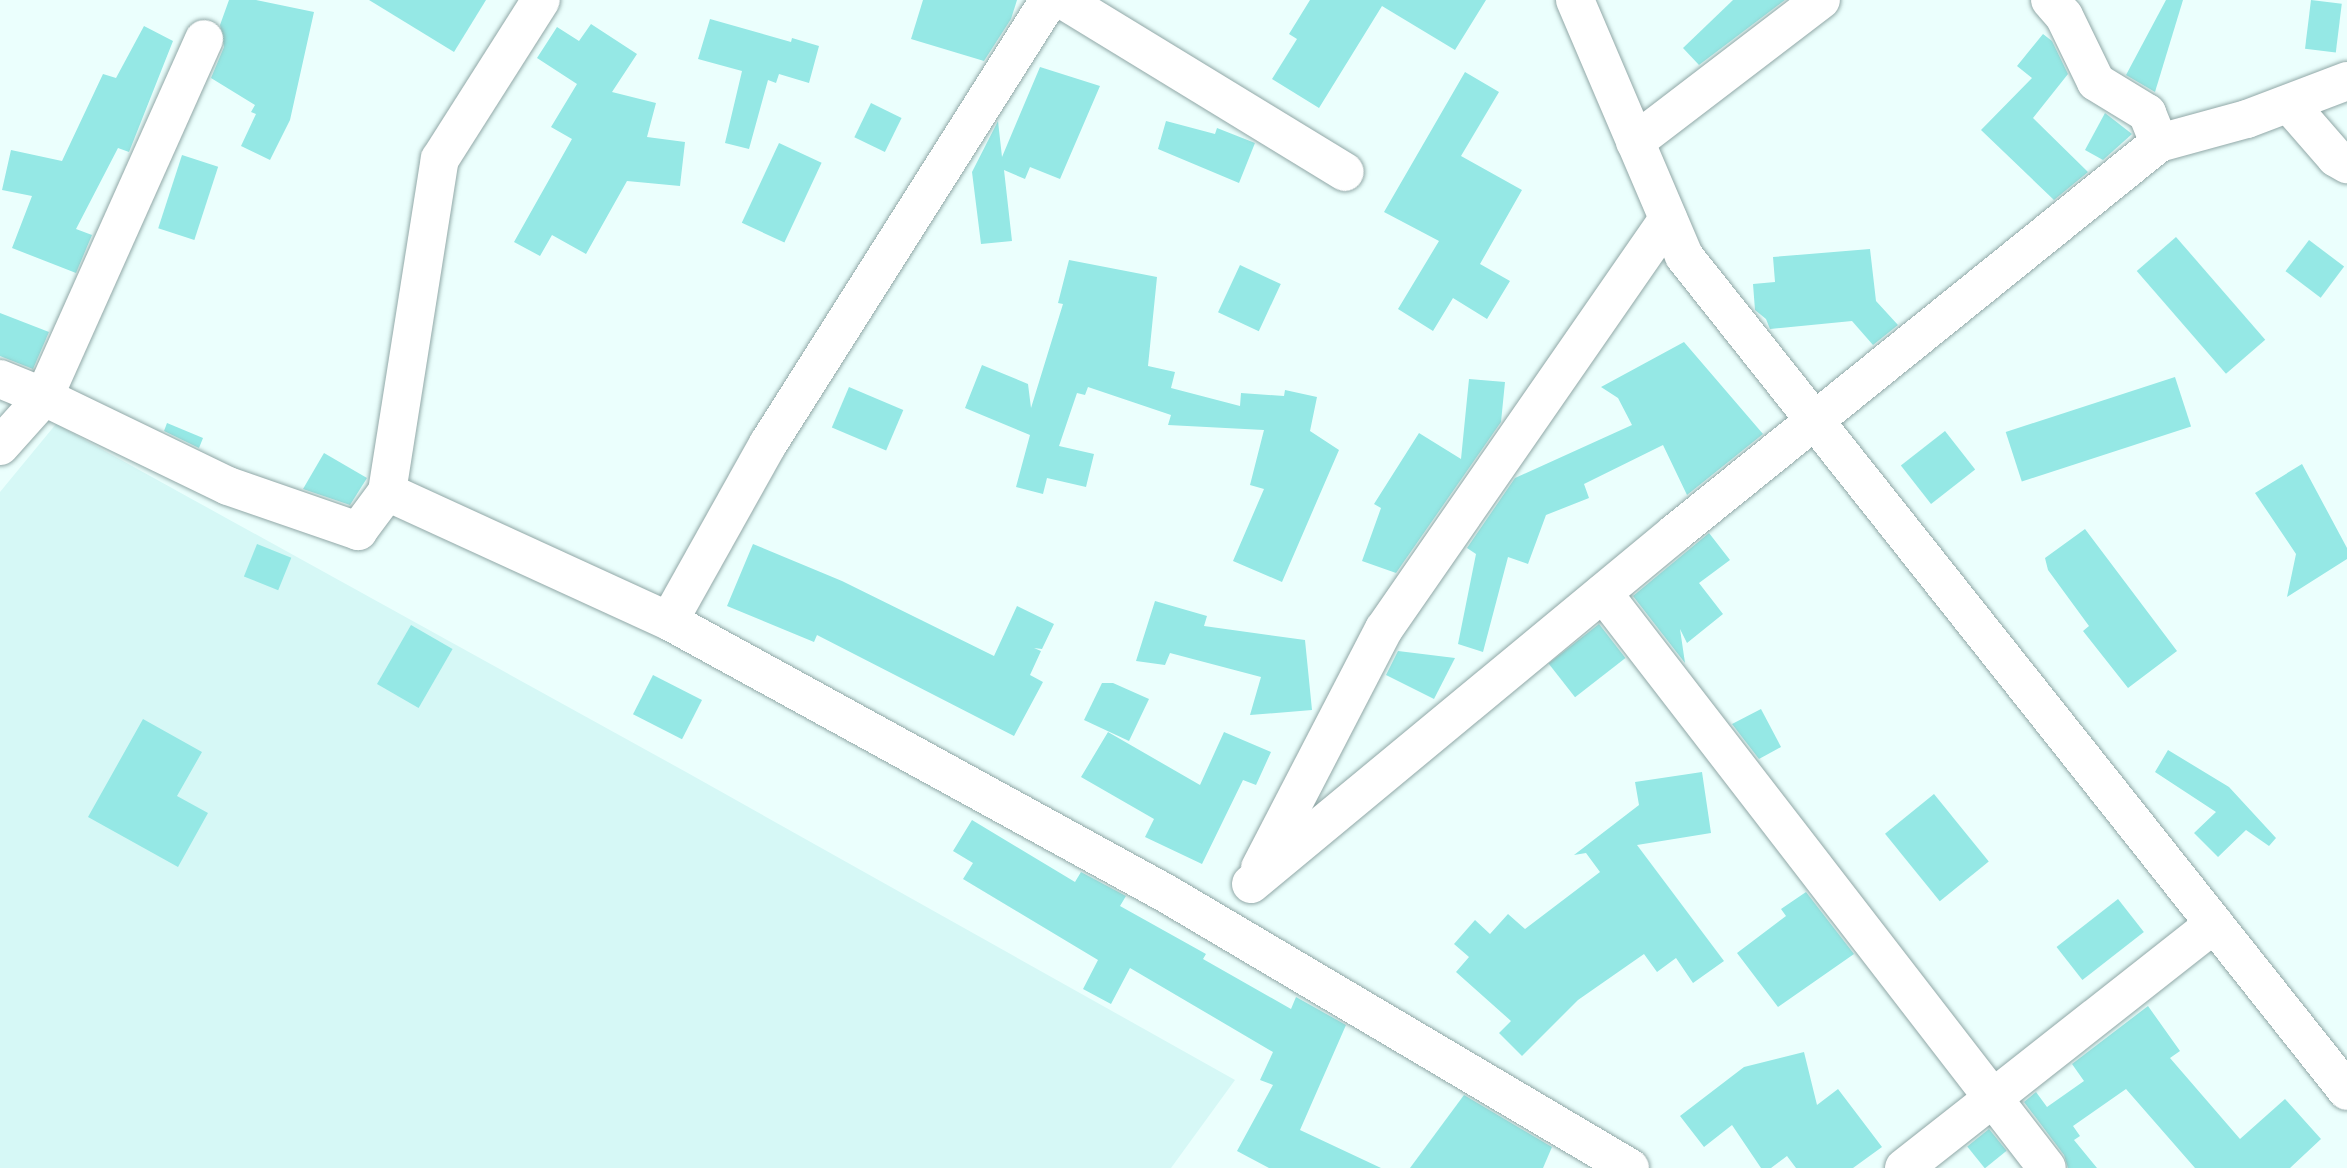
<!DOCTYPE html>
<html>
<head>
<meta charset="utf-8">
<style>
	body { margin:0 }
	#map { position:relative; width:2347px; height:1168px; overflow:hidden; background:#ebfffd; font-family:Arial,sans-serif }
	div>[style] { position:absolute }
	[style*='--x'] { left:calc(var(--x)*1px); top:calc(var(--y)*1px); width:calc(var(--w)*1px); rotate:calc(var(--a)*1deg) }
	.built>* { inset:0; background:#d6f8f6 }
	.building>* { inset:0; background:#95e8e5; transform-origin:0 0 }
	.roads { filter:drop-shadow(0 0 2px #91a8a7) drop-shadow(0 0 2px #91a8a7) }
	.minor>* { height:38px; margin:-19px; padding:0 19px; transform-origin:19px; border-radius:19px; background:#fff }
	span { translate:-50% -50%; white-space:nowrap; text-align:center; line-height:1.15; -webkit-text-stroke:7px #fff; paint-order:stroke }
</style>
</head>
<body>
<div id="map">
	<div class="built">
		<i style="clip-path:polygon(56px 424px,686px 772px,1235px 1080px,1171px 1168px,0 1168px,0 492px)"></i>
	</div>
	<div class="building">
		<i style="clip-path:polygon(229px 0,256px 0,314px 12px,290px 120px,270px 160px,241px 146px,256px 114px,251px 112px,255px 105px,211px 78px,224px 47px,220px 25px)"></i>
		<i style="clip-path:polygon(369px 0,486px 0,454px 52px)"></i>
		<i style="clip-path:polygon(923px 0,1017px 0,1011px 19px,984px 61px,911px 39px)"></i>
		<i style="clip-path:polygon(1310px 0,1486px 0,1455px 50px,1382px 6px,1319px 108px,1272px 79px,1297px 39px,1289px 34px)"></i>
		<i style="clip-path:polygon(1733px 0,1785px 0,1699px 65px,1683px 48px)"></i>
		<i style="clip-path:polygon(2166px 0,2183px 0,2155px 92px,2126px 75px)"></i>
		<i style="left:2311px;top:0;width:31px;height:49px;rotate:7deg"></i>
		<i style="clip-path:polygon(710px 19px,791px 42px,792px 38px,819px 46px,809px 83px,779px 74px,776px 83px,768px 80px,749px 149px,725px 143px,742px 71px,698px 59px)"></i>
		<i style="clip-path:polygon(591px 24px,637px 54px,612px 92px,656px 103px,647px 137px,685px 142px,680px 186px,627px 181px,586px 254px,552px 235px,540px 256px,514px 242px,572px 139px,551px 127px,577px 84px,537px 58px,557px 27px,579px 41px)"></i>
		<i style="clip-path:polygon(144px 26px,173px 41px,129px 152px,118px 148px,76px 229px,92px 235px,76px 273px,12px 248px,32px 196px,2px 190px,11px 150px,62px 161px,103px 74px,116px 78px)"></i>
		<i style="clip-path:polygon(2043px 34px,2052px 41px,2068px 74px,2033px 118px,2088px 172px,2054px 200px,1981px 130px,2032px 78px,2017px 66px)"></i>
		<i style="clip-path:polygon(1040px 67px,1100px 86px,1060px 179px,1030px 167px,1025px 179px,1004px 170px,1012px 241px,981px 244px,972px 172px,998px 121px,1002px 157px)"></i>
		<i style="clip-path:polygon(1465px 72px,1499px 92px,1461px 156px,1522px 190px,1480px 264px,1510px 281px,1487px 319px,1453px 298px,1433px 331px,1398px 309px,1439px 241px,1384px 212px)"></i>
		<i style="left:871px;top:103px;width:34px;height:38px;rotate:26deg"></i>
		<i style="clip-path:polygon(2105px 113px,2132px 134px,2103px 160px,2085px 150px)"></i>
		<i style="clip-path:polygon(1166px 121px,1215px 134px,1217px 128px,1255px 143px,1239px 183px,1158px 149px)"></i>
		<i style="left:779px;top:143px;width:47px;height:88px;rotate:25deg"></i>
		<i style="left:182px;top:155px;width:38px;height:77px;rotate:18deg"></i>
		<i style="left:2176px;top:237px;width:136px;height:52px;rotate:49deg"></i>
		<i style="left:2309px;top:240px;width:44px;height:39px;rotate:37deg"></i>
		<i style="clip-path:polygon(1870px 249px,1876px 301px,1898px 325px,1873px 345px,1852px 321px,1770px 329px,1766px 319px,1755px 310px,1753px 284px,1775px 282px,1773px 257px)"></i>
		<i style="clip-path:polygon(1069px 260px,1157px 277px,1148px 366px,1175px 372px,1171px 388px,1240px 406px,1241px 393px,1284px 396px,1285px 390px,1317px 397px,1310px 431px,1339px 450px,1282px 582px,1233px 561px,1264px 489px,1250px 485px,1264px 430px,1168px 425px,1171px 415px,1088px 387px,1085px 395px,1077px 393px,1059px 446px,1094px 454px,1086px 487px,1047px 478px,1043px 494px,1016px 487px,1030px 435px,965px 408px,982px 365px,1028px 384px,1031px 408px,1063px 304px,1058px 303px)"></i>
		<i style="left:1240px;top:265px;width:45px;height:52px;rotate:25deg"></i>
		<i style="clip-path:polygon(0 313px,49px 332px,33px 369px,0 356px)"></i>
		<i style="clip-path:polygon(1684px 342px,1763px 434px,1687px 495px,1663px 445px,1584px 484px,1589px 498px,1546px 515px,1528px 564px,1508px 557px,1483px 652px,1458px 644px,1476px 554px,1467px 548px,1515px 478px,1632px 425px,1618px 398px,1601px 387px)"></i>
		<i style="left:2175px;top:377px;width:52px;height:178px;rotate:72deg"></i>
		<i style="clip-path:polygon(1469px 379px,1505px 382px,1501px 422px,1396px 573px,1362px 561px,1381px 508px,1374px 504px,1419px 433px,1461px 459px)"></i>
		<i style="left:849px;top:387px;width:59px;height:44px;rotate:23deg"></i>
		<i style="clip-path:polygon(167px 423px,203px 438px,199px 448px,164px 431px)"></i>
		<i style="left:1945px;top:431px;width:49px;height:56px;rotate:52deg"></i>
		<i style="clip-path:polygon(324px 453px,367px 478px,350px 505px,303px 489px)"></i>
		<i style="clip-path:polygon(2302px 464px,2347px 548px,2347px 559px,2287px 597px,2296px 554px,2255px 493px)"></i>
		<i style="clip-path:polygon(2085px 529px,2177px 651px,2128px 688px,2083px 631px,2089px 626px,2048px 570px,2045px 558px)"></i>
		<i style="clip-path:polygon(1709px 533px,1730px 560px,1699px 583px,1723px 614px,1687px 643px,1680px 629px,1685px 663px,1633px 596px)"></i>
		<i style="left:257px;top:544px;width:37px;height:35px;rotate:22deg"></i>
		<i style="clip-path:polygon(753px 544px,842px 581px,994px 656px,1017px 606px,1054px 624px,1042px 649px,1034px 648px,1041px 651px,1030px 675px,1043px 682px,1014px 736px,817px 635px,814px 642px,727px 606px)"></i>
		<i style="clip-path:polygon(1155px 601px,1207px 616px,1204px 626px,1305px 640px,1312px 710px,1250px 715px,1261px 677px,1170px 653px,1165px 665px,1136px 661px)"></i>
		<i style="left:1599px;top:624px;width:43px;height:64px;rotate:52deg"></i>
		<i style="left:411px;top:625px;width:48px;height:68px;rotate:30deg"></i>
		<i style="clip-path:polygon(1398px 651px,1455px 658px,1434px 699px,1386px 675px)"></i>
		<i style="left:653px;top:675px;width:55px;height:44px;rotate:27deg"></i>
		<i style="clip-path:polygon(1102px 683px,1113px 683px,1149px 699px,1129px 741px,1084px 720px)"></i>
		<i style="clip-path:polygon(1761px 709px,1781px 747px,1759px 759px,1732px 724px)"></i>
		<i style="clip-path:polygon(143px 719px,202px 752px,177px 796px,208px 813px,178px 867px,88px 817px)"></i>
		<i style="clip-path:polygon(1108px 732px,1200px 785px,1224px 732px,1271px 752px,1256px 785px,1243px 780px,1202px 864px,1145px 837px,1154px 819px,1081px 777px)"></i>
		<i style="clip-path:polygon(2168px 750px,2229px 787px,2276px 838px,2269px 846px,2246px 830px,2218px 857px,2194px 833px,2216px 812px,2155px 772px)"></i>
		<i style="clip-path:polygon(1702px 772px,1711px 833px,1637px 845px,1724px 961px,1693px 983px,1676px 958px,1657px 972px,1644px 954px,1578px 1000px,1522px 1056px,1499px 1033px,1511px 1021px,1456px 972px,1469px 957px,1454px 944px,1475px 920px,1490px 934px,1508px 914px,1525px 929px,1600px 872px,1586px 853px,1574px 855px,1639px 805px,1635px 782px)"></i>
		<i style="left:1934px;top:794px;width:87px;height:63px;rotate:51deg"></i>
		<i style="clip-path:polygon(972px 820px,1075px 882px,1081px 872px,1126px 896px,1120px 906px,1206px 954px,1203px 959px,1291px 1009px,1296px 997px,1346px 1025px,1300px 1130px,1381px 1168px,1269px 1168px,1237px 1151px,1273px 1085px,1260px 1080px,1273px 1052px,1130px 968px,1111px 1004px,1083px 989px,1098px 960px,963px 879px,973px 863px,953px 851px)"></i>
		<i style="clip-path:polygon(1806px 892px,1854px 954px,1778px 1007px,1737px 953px,1786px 916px,1781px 909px)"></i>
		<i style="left:2118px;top:899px;width:42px;height:78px;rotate:52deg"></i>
		<i style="clip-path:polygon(2148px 1006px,2180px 1051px,2170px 1058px,2240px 1139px,2285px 1099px,2321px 1139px,2290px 1168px,2195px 1168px,2126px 1089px,2073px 1126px,2080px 1136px,2074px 1140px,2097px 1168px,2068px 1168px,2064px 1155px,2024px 1102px,2036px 1092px,2047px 1107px,2084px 1081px,2072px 1064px)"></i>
		<i style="clip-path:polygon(1804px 1052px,1817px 1105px,1838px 1089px,1882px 1147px,1853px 1168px,1796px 1168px,1787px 1156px,1771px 1168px,1761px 1168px,1732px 1125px,1704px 1147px,1680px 1116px,1744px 1067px)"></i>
		<i style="clip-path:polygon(1464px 1095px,1552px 1147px,1543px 1168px,1410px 1168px)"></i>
		<i style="left:1989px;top:1129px;width:28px;height:28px;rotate:51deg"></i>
	</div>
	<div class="roads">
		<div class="minor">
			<i style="--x:1063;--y:0;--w:330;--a:31.4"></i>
			<i style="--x:1575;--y:0;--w:278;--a:66.9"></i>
			<i style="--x:1684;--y:256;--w:1066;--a:51.55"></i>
			<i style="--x:2050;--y:0;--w:21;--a:49"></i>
			<i style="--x:2064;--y:16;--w:73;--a:64.1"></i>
			<i style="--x:2096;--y:82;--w:60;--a:31.3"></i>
			<i style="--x:2147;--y:113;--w:32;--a:68"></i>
			<i style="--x:2290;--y:105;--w:70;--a:49"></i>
			<i style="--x:2336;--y:158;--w:13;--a:29"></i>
			<i style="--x:1635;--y:142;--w:234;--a:-37.4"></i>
			<i style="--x:0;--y:379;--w:48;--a:22.2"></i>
			<i style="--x:44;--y:397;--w:392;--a:-65.9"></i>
			<i style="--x:0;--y:446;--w:66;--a:-48.1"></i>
			<i style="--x:44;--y:397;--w:204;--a:25.8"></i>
			<i style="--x:228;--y:486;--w:138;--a:19.1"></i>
			<i style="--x:358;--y:531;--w:49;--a:-53.4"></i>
			<i style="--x:387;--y:492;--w:310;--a:24.6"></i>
			<i style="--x:669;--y:621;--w:568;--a:28.73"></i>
			<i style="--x:1167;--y:894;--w:538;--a:30.62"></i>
			<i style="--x:387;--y:492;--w:337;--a:-81"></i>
			<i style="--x:440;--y:159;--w:188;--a:-57.6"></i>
			<i style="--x:1603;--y:593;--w:726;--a:52.33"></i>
			<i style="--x:669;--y:621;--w:203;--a:-60.8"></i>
			<i style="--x:768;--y:444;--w:525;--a:-57.67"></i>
			<i style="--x:1260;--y:868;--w:269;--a:-62.6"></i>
			<i style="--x:1384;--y:629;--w:499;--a:-55.3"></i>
			<i style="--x:1251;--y:884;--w:550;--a:-39.62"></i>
			<i style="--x:1675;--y:533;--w:622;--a:-38.86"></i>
			<i style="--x:2159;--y:143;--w:91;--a:-15.3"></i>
			<i style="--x:2247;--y:119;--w:107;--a:-20.8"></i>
			<i style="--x:1904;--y:1168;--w:395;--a:-38.2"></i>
		</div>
	</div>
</div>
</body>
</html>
